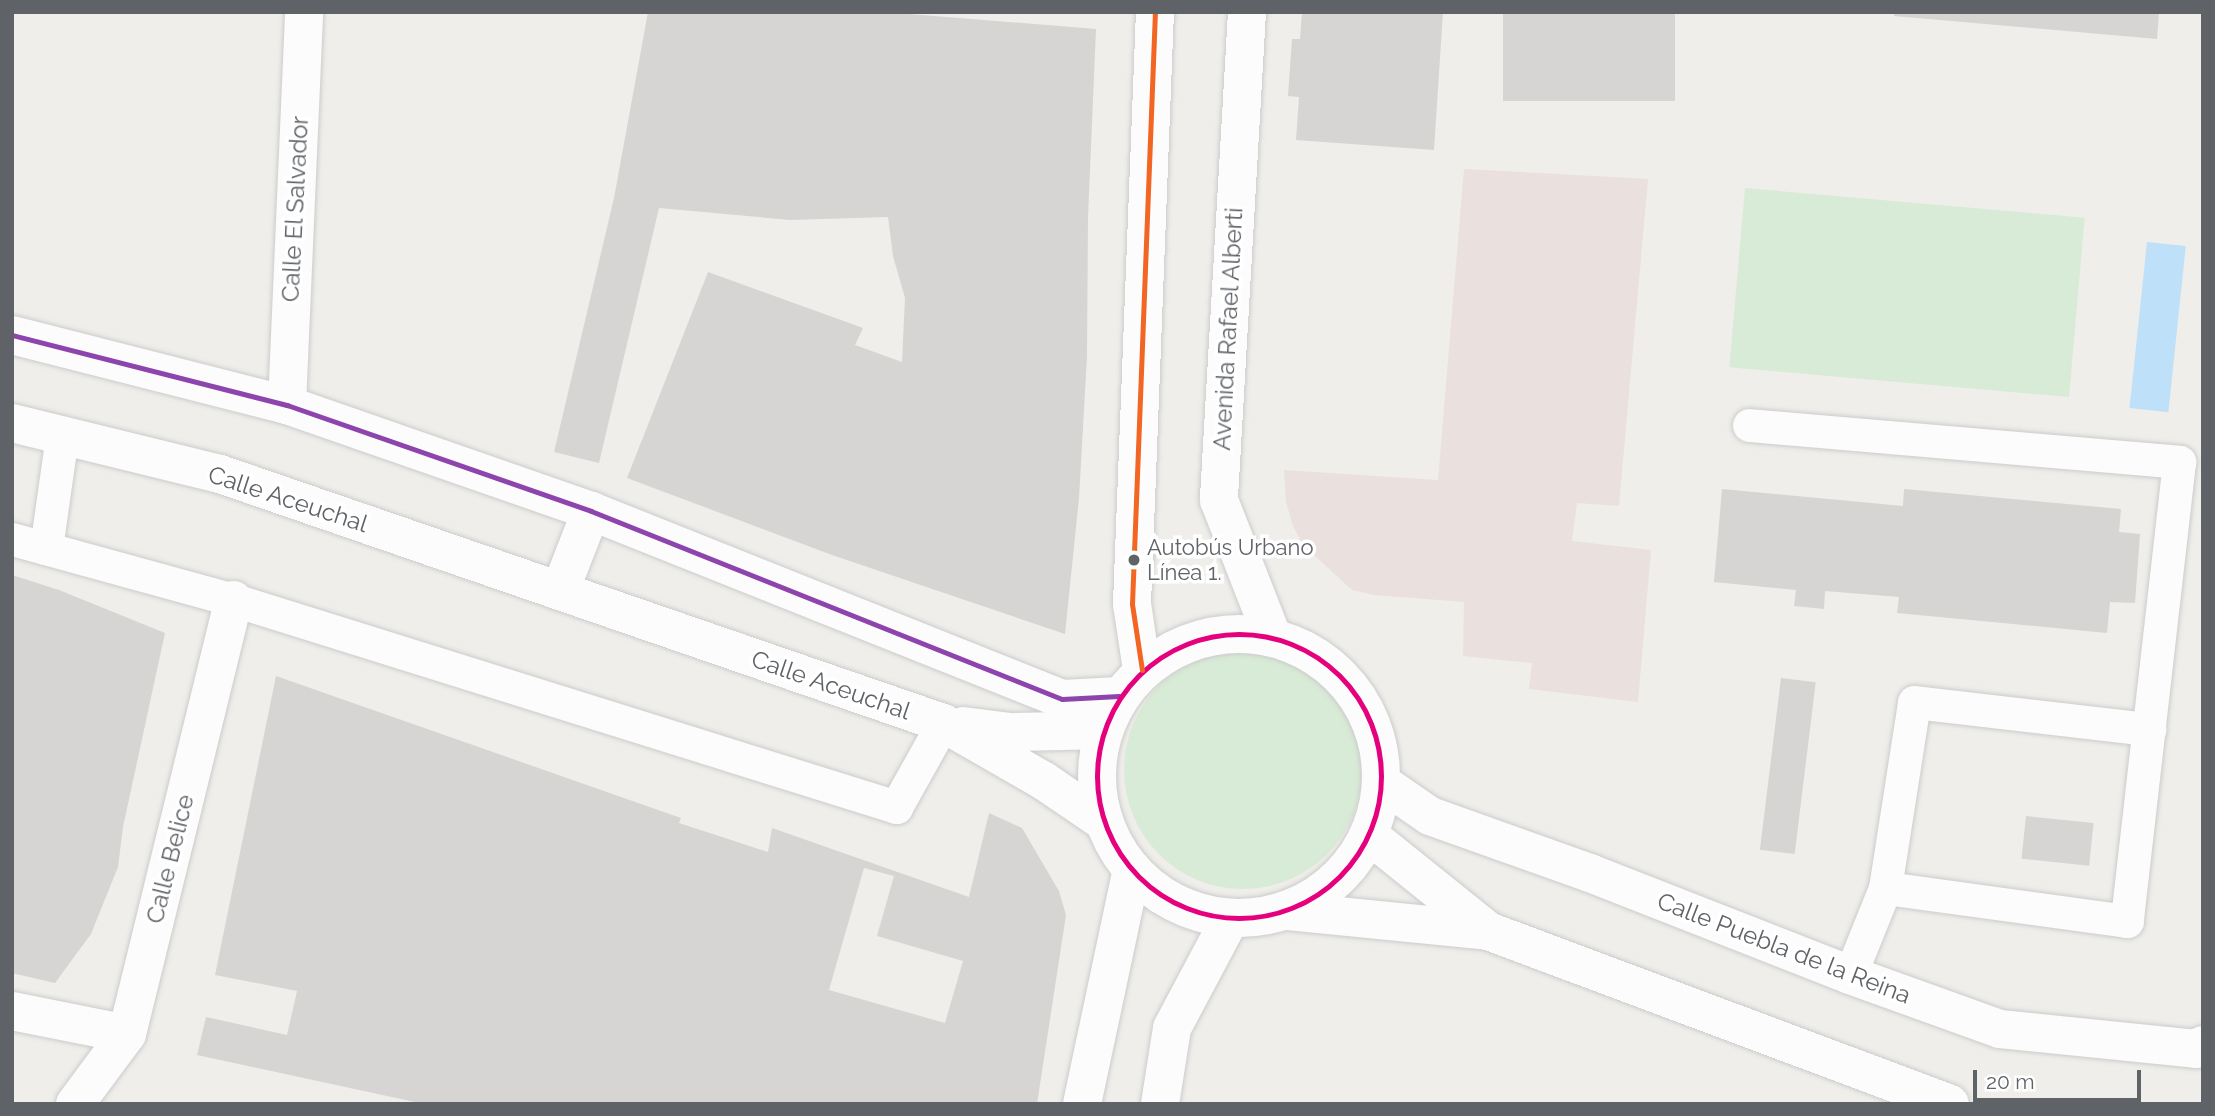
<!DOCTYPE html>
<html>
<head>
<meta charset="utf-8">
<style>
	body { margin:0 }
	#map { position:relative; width:2215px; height:1116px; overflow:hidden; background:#efeeea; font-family:Raleway,sans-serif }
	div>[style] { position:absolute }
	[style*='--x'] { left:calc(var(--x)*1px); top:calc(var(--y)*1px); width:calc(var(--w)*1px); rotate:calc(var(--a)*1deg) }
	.medical>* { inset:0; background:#eae0de }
	.green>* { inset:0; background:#d8ebd6; transform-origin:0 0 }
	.round { border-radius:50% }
	.water>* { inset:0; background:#bfe0f9; transform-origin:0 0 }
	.building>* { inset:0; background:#d6d5d3; transform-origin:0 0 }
	.roads { filter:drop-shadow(0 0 2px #cbcccc) drop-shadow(0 0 2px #cbcccc) }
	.lane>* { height:33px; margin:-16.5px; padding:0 16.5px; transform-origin:16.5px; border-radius:16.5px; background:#fdfcfc }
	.street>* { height:38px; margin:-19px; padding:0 19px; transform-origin:19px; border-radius:19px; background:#fdfcfc }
	.secondary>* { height:38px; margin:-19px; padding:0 19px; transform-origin:19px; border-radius:19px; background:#fdfcfc }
	.secondary>.ring { margin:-19px; padding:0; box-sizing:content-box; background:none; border:38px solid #fdfcfc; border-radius:50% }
	.bus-1>* { height:5px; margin:-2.5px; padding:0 2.5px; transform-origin:2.5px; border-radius:2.5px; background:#8e44ad }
	.bus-2>* { height:5px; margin:-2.5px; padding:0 2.5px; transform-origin:2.5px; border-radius:2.5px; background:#e5007d }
	.bus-2>.ring { margin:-2.5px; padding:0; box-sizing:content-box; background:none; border:5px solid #e5007d; border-radius:50% }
	.bus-3>* { height:5px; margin:-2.5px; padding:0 2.5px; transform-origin:2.5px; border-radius:2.5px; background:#f26522 }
	.dots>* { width:19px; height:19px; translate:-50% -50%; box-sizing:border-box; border:4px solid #fff; border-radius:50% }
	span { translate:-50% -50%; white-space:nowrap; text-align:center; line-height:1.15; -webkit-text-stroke:7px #fff; paint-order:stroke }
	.bus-label { font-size:22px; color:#5f6368 }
	.left { translate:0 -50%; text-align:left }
	.street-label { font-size:24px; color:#5f6368 }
	.frame { position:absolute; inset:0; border:14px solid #5f6368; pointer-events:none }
	.scale { position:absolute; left:1973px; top:1070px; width:168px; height:32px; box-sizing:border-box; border:4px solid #5f6368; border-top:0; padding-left:9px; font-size:21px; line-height:24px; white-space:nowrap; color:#5f6368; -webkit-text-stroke:5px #fff; paint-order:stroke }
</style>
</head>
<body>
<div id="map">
	<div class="medical">
		<i style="clip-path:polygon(1464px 169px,1648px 179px,1619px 506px,1577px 503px,1572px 541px,1651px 550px,1638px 702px,1529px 689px,1532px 663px,1463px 656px,1464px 602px,1374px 595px,1352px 590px,1303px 545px,1293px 526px,1286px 502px,1284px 470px,1438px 480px)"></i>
	</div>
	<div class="green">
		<i style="left:1745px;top:188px;width:341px;height:180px;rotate:5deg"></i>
		<i class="round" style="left:1124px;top:651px;width:238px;height:238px"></i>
	</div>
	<div class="water">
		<i style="left:2147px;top:242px;width:39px;height:167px;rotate:6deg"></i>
	</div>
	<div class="building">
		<i style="clip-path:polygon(648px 12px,884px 12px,1096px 29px,1088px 217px,1087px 357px,1079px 498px,1065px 634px,832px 555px,627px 478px,708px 272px,863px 328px,855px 345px,902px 362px,905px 298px,893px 256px,888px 217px,790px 220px,659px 208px,599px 463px,554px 452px,614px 198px)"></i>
		<i style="clip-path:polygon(1302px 12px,1443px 12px,1434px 150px,1296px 140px,1299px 97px,1288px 96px,1292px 39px,1300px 39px)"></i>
		<i style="left:1503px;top:12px;width:172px;height:89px"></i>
		<i style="clip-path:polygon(1894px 12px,2159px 12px,2157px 39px,1894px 16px)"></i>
		<i style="clip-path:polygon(1722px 489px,1903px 506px,1904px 489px,2121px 509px,2119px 532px,2140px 534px,2135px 603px,2110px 602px,2107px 633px,1897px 613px,1899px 597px,1825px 591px,1824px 609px,1794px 606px,1796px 590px,1714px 582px)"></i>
		<i style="clip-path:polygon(12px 575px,59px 590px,165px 633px,123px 827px,118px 867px,91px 934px,55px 983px,12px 973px)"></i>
		<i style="clip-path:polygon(evenodd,276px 676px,681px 818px,679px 823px,768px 852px,772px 828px,969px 897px,989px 813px,1022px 828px,1059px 891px,1066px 915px,1037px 1104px,424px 1104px,197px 1055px,206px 1017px,287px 1035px,297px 991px,215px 975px,276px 676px,864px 868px,894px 876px,877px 936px,963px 961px,945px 1023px,829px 990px,864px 868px)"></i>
		<i style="left:1781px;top:678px;width:35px;height:173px;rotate:7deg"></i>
		<i style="left:2026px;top:816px;width:68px;height:43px;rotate:6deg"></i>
	</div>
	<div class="roads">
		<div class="lane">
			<i style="--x:1749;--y:425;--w:432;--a:4.9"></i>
			<i style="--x:2179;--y:462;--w:462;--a:96.5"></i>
			<i style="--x:2127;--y:921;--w:244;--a:-172.2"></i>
			<i style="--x:1885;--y:888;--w:94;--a:111.9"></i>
			<i style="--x:12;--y:539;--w:230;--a:15.4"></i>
			<i style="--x:234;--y:600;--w:694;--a:17.36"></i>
			<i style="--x:896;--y:807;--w:96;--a:-60.8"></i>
			<i style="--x:46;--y:548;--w:114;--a:-81.9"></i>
			<i style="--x:1885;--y:888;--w:188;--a:-81.1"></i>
			<i style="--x:1914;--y:702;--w:237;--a:6.6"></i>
		</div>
		<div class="street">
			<i style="--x:1247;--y:12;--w:489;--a:93.3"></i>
			<i style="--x:1219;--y:500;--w:146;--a:68.7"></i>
			<i style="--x:12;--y:335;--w:284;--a:14.3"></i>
			<i style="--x:287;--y:405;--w:322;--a:19.2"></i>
			<i style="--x:591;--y:511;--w:507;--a:21.76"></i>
			<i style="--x:1062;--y:699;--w:57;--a:-3"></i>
			<i style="--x:287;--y:405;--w:393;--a:-87.5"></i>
			<i style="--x:560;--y:591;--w:86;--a:-68.8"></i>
			<i style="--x:1142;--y:670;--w:67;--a:-98.6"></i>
			<i style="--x:1132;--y:604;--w:592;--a:-87.78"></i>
			<i style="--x:1382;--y:783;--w:58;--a:34.5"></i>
			<i style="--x:1430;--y:816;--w:170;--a:19.6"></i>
			<i style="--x:1590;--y:873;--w:279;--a:21.4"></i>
			<i style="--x:1850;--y:975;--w:159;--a:19.8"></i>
			<i style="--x:2000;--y:1029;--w:197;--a:5.8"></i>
			<i style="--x:2196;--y:1049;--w:8;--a:-30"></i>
			<i style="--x:12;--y:1011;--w:117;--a:11.3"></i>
			<i style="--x:75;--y:1104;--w:87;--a:-53.4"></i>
			<i style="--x:127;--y:1034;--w:447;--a:-76.2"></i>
			<i style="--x:1082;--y:1104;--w:240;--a:-78"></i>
			<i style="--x:1160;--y:1104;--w:77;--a:-81"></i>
			<i style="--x:1172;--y:1028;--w:123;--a:-62"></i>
		</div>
		<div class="secondary">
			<i style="--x:12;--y:423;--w:214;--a:13.8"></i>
			<i style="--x:220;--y:474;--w:765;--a:19"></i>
			<i style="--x:943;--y:723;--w:116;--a:29.9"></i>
			<i style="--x:1044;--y:781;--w:73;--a:34.3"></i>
			<i class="ring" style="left:1097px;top:634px;width:246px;height:246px"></i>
			<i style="--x:963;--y:726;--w:46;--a:7.4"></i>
			<i style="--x:1009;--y:732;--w:94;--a:-1.2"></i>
			<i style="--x:1370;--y:836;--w:151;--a:38.8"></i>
			<i style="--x:1288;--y:911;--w:201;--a:5.7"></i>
			<i style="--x:1488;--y:931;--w:493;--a:20.5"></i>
		</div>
	</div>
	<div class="bus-1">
		<i style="--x:12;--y:335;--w:284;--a:14.3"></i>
		<i style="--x:287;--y:405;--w:322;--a:19.2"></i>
		<i style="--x:591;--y:511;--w:507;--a:21.76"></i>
		<i style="--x:1062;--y:699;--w:57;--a:-3"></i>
	</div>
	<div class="bus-2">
		<i class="ring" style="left:1097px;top:634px;width:279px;height:279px"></i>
	</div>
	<div class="bus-3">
		<i style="--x:1142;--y:670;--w:67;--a:-98.6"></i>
		<i style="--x:1132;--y:604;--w:592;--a:-87.78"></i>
	</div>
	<div class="dots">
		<i style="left:1134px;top:560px;background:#5f6368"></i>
	</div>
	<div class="bus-label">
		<span class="left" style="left:1147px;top:560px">Autobús Urbano<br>Línea 1.</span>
	</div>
	<div class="street-label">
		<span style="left:295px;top:209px;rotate:-87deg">Calle El Salvador</span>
		<span style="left:1228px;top:329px;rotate:-87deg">Avenida Rafael Alberti</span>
		<span style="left:288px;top:499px;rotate:18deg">Calle Aceuchal</span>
		<span style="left:831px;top:685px;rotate:19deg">Calle Aceuchal</span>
		<span style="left:170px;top:859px;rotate:-76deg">Calle Belice</span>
		<span style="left:1784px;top:948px;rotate:21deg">Calle Puebla de la Reina</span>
	</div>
	<div class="frame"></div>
	<div class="scale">20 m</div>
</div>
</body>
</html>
